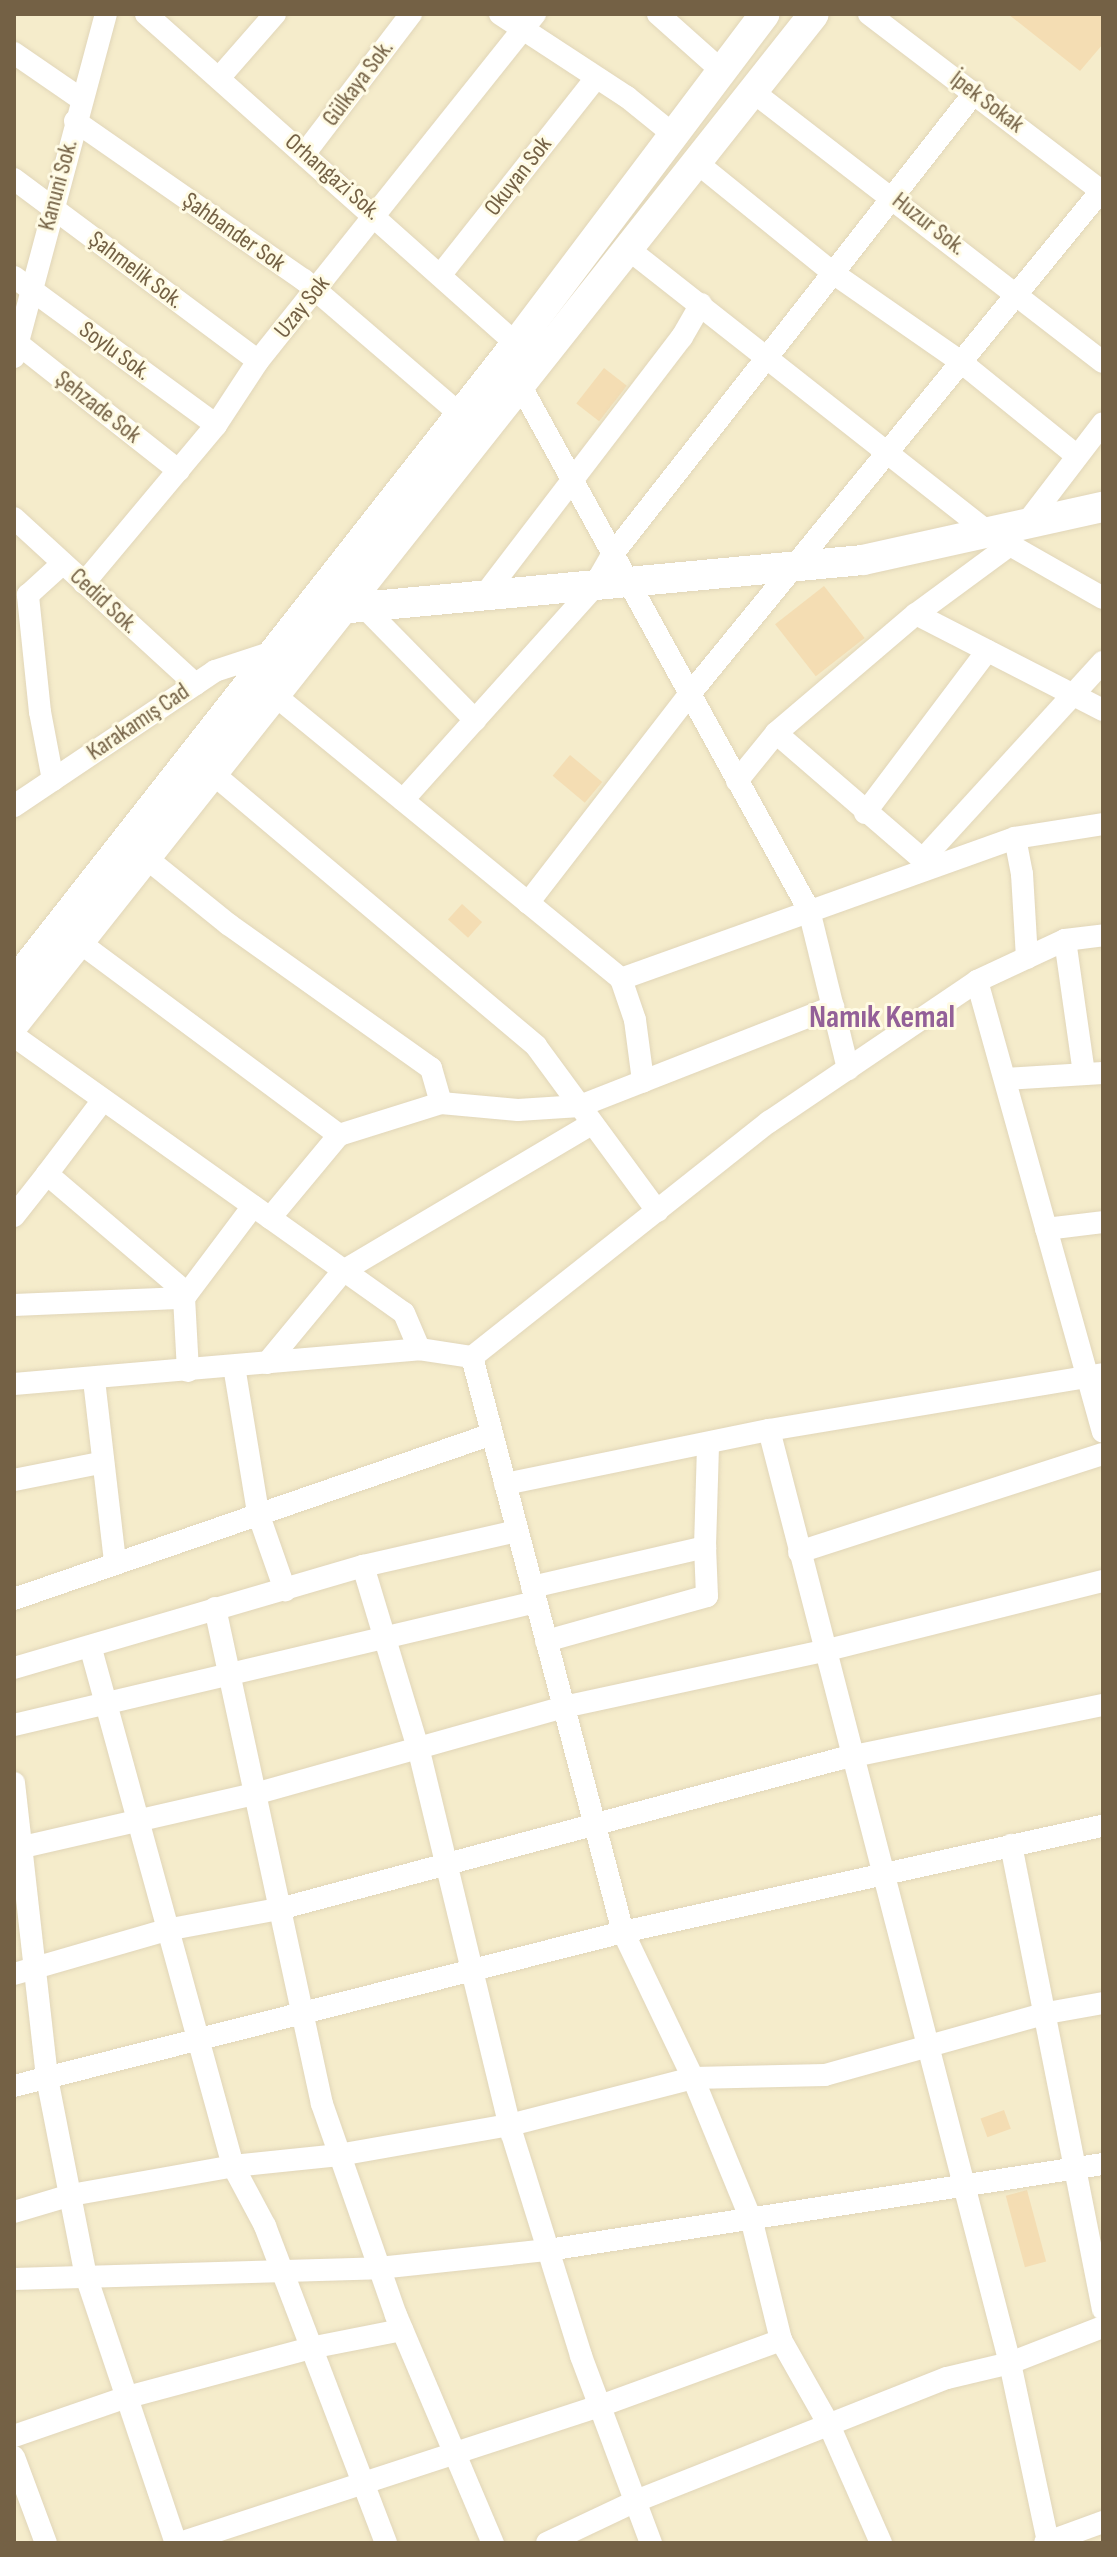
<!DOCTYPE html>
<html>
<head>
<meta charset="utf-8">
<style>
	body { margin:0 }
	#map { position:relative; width:1117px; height:2557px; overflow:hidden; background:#fdf9dd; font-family:"Sofia Sans Condensed",sans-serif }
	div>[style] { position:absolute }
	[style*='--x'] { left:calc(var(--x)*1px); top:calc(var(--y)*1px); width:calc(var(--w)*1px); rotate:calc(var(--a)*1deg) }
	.residential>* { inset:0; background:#f5eccb; transform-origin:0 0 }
	.building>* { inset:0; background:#f4ddb3; transform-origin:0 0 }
	.roads { filter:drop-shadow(0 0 2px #e1d6b9) drop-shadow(0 0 2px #e1d6b9) }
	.street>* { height:22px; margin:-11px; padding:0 11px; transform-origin:11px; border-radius:11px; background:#fff }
	.secondary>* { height:30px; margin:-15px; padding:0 15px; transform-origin:15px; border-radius:15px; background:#fff }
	span { translate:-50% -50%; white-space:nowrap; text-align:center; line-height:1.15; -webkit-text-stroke:6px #fffbe4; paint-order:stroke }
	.street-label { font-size:24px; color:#746145 }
	.district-label { font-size:32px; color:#936098; font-weight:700 }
	.frame { position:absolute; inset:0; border:16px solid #746145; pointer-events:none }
</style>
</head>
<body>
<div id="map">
	<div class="residential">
		<i style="left:14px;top:14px;width:1089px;height:2529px"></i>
	</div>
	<div class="building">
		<i style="clip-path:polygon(1008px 14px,1103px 14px,1103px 44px,1080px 71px)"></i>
		<i style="left:604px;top:368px;width:29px;height:45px;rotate:38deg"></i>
		<i style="left:824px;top:586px;width:66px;height:62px;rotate:52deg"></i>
		<i style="left:570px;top:755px;width:42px;height:27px;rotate:40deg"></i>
		<i style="left:462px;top:904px;width:27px;height:21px;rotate:42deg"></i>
		<i style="left:1004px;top:2110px;width:20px;height:25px;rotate:70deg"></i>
		<i style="left:1027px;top:2190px;width:74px;height:22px;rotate:75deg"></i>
	</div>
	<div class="roads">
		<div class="street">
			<i style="--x:146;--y:14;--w:496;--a:41.7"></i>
			<i style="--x:500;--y:14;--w:152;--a:33.2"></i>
			<i style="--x:627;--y:97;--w:60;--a:39"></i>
			<i style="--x:658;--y:14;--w:86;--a:41.7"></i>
			<i style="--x:869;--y:14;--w:294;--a:37.3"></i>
			<i style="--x:14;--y:53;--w:81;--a:34.5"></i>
			<i style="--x:219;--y:78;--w:85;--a:-48.8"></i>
			<i style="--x:752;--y:91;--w:443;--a:37.7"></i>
			<i style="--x:75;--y:121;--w:279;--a:34.8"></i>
			<i style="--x:304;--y:280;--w:206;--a:40.7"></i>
			<i style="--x:305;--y:153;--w:175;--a:-52.7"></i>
			<i style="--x:696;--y:162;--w:176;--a:39"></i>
			<i style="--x:833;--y:273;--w:156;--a:34.8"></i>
			<i style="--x:961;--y:362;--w:148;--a:39"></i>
			<i style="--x:14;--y:179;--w:304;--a:36.7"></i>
			<i style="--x:627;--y:248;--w:461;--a:38.2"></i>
			<i style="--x:989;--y:533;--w:131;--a:29.7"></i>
			<i style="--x:442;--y:273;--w:247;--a:-51.7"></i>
			<i style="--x:14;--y:277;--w:250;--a:36.2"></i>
			<i style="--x:17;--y:343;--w:206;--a:38.3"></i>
			<i style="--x:14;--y:357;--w:355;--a:-75"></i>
			<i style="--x:519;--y:383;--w:602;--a:61.18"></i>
			<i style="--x:809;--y:910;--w:164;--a:76.2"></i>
			<i style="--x:14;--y:518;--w:246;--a:42.5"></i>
			<i style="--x:1025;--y:525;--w:128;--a:-52.6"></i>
			<i style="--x:84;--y:583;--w:206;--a:-50.1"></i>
			<i style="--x:216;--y:425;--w:77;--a:-56.7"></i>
			<i style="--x:258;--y:361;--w:444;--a:-51.4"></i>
			<i style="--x:483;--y:597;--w:327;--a:-52.6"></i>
			<i style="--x:682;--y:337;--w:38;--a:-60"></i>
			<i style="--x:363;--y:606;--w:160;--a:45.5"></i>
			<i style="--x:916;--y:614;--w:210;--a:27.2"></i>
			<i style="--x:272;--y:693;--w:451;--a:39.3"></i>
			<i style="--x:621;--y:979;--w:43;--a:71.1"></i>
			<i style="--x:635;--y:1020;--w:62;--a:82.5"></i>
			<i style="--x:776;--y:733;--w:205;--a:40.8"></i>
			<i style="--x:211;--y:772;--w:425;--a:40.1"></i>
			<i style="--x:536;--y:1046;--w:205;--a:53.7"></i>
			<i style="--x:53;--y:780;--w:69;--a:-100.8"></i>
			<i style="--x:40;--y:712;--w:118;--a:-95.9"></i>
			<i style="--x:28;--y:595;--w:47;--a:-42.4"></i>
			<i style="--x:737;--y:781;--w:62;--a:-50.9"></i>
			<i style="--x:776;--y:733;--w:184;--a:-40.4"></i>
			<i style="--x:916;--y:614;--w:117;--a:-36.3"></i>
			<i style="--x:403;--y:800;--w:285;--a:-48.1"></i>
			<i style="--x:593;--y:588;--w:38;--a:-60"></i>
			<i style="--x:612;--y:555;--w:588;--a:-51.9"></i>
			<i style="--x:14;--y:806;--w:242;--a:-33.9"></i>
			<i style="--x:215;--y:671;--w:58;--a:-18.1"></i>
			<i style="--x:865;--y:813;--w:203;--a:-53"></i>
			<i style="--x:1015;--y:838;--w:37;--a:79"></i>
			<i style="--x:1022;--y:874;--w:84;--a:86.6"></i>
			<i style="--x:145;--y:857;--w:107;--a:38.9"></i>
			<i style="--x:228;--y:924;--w:249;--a:35.4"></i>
			<i style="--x:431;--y:1068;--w:36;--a:74"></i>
			<i style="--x:922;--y:860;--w:268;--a:-47.6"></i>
			<i style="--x:528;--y:903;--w:263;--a:-52.3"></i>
			<i style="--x:689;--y:695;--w:651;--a:-50.74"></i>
			<i style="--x:1065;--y:940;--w:135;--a:81.9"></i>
			<i style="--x:79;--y:942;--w:324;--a:36.6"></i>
			<i style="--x:621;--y:979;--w:418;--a:-19.7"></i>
			<i style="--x:1015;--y:838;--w:89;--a:-9"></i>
			<i style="--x:977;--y:981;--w:468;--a:74.4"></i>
			<i style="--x:14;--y:1036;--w:478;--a:35.4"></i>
			<i style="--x:404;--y:1313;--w:39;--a:67"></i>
			<i style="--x:1005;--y:1079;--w:98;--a:-3.5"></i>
			<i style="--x:47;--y:1174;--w:93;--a:-52.9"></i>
			<i style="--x:14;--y:1216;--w:53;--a:-51.8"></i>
			<i style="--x:47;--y:1174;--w:184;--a:40.4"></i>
			<i style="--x:270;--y:1218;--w:108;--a:-50.3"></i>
			<i style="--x:339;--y:1135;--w:107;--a:-17.4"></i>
			<i style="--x:441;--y:1103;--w:77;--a:5.2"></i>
			<i style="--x:518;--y:1110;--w:62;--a:-3.7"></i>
			<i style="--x:580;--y:1106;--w:272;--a:-21.4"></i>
			<i style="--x:1046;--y:1229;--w:57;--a:-7"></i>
			<i style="--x:14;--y:1305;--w:170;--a:-2.4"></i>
			<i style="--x:472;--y:1357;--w:594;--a:75.29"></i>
			<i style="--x:623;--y:1932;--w:162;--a:64.4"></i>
			<i style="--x:693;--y:2078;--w:156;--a:67.7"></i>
			<i style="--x:752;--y:2222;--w:122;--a:76.2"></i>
			<i style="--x:781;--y:2340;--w:98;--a:60.5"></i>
			<i style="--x:829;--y:2425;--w:129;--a:66.2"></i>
			<i style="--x:267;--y:1363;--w:119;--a:-50.4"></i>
			<i style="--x:343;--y:1271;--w:287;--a:-30.6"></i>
			<i style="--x:234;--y:1366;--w:149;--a:80.7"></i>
			<i style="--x:258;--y:1513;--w:82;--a:70.7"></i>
			<i style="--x:188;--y:1371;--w:73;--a:-93.1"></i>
			<i style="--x:184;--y:1298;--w:115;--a:-53.1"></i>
			<i style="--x:94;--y:1380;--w:182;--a:83.4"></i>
			<i style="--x:14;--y:1384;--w:407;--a:-4.9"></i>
			<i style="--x:419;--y:1349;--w:54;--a:8.6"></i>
			<i style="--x:472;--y:1357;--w:379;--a:-38.4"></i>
			<i style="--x:769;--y:1122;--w:251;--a:-34.1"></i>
			<i style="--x:977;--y:981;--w:97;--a:-25"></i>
			<i style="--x:1065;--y:940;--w:38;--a:-7"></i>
			<i style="--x:769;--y:1430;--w:964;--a:75.52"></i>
			<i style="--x:1010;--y:2363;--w:183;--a:78"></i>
			<i style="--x:14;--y:1480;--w:88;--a:-11.2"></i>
			<i style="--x:505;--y:1484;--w:269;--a:-11.6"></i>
			<i style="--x:769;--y:1430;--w:339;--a:-9.5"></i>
			<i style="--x:799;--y:1552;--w:319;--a:-17.9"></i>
			<i style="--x:363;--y:1566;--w:193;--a:73.2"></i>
			<i style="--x:419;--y:1751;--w:394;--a:76.4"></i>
			<i style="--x:512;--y:2134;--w:232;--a:72.7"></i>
			<i style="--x:581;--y:2356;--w:200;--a:69.5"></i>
			<i style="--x:532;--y:1587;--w:178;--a:-13"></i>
			<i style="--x:705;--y:1547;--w:104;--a:-88.3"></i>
			<i style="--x:14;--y:1599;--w:506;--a:-19.04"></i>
			<i style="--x:215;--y:1608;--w:507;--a:77.83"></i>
			<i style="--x:322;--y:2104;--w:224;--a:70.7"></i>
			<i style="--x:396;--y:2315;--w:248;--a:67"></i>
			<i style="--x:546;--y:1641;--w:167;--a:-15.6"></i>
			<i style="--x:707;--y:1596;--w:49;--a:-92.3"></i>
			<i style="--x:91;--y:1649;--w:536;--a:74.64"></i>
			<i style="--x:233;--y:2166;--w:68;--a:61.9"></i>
			<i style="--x:265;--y:2226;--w:339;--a:69.1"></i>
			<i style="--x:14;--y:1668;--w:364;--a:-16.3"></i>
			<i style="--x:363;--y:1566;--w:158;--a:-12.8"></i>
			<i style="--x:14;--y:1725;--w:536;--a:-13.26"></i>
			<i style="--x:14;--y:1783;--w:297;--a:83.6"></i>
			<i style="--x:47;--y:2078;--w:202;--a:78.9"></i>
			<i style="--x:86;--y:2276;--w:282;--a:71.4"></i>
			<i style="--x:1011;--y:1845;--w:473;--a:78.8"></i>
			<i style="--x:14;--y:1849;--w:250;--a:-12.9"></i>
			<i style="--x:258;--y:1793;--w:318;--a:-15.7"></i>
			<i style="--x:564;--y:1707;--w:266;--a:-12.2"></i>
			<i style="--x:824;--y:1651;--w:288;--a:-14.1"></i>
			<i style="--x:14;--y:1974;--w:158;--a:-16.1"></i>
			<i style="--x:166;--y:1930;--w:119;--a:-10.6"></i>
			<i style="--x:283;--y:1908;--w:576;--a:-15"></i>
			<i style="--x:839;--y:1759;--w:269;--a:-11.6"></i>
			<i style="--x:14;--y:2086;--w:628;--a:-14.19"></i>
			<i style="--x:623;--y:1932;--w:492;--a:-12.5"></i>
			<i style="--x:14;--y:2212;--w:59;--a:-16.6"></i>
			<i style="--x:71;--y:2195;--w:165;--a:-10.1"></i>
			<i style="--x:233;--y:2166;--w:107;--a:-5.9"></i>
			<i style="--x:339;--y:2155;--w:174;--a:-10"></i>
			<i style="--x:510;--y:2125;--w:189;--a:-14.4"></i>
			<i style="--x:693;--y:2078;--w:132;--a:-1.3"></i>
			<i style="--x:825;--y:2075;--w:230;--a:-15.6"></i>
			<i style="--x:1047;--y:2013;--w:57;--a:-10.1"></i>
			<i style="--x:14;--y:2279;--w:365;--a:-1.7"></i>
			<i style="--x:379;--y:2268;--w:170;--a:-6.1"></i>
			<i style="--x:548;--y:2250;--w:562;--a:-8.81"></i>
			<i style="--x:14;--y:2436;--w:116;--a:-19.1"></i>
			<i style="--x:124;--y:2398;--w:193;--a:-15"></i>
			<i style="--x:310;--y:2348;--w:94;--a:-11.1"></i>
			<i style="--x:14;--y:2457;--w:92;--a:69.6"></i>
			<i style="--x:180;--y:2543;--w:442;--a:-18.1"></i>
			<i style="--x:600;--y:2406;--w:193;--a:-20"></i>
			<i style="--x:547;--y:2543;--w:98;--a:-25.3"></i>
			<i style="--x:636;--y:2501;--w:334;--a:-21.6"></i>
			<i style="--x:947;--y:2378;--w:65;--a:-13.4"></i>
			<i style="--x:1010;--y:2363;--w:100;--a:-21.2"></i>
			<i style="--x:1045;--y:2543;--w:62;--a:-19.9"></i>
		</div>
		<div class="secondary">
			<i style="--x:329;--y:610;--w:536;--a:-5.35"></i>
			<i style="--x:863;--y:560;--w:246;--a:-12.5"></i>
			<i style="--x:14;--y:983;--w:813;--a:-51.85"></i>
			<i style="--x:516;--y:344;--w:413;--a:-53"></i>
			<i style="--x:14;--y:1024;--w:1288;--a:-51.62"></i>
		</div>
	</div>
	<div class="street-label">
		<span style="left:358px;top:83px;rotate:-53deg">Gülkaya Sok.</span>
		<span style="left:987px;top:102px;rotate:37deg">İpek Sokak</span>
		<span style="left:518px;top:176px;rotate:-52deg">Okuyan Sok</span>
		<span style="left:333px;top:177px;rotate:41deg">Orhangazi Sok.</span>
		<span style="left:58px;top:185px;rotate:-75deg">Kanuni Sok.</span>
		<span style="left:929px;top:224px;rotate:38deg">Huzur Sok.</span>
		<span style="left:234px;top:232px;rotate:35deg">Şahbander Sok</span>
		<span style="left:136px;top:270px;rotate:37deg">Şahmelik Sok.</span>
		<span style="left:302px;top:307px;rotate:-51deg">Uzay Sok</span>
		<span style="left:115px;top:351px;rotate:36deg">Soylu Sok.</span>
		<span style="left:98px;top:407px;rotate:38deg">Şehzade Sok</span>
		<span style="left:104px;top:601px;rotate:43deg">Cedid Sok.</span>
		<span style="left:138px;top:722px;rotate:-34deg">Karakamış Cad</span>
	</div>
	<div class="district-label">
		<span style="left:882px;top:1018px">Namık Kemal</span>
	</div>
	<div class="frame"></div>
</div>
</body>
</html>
